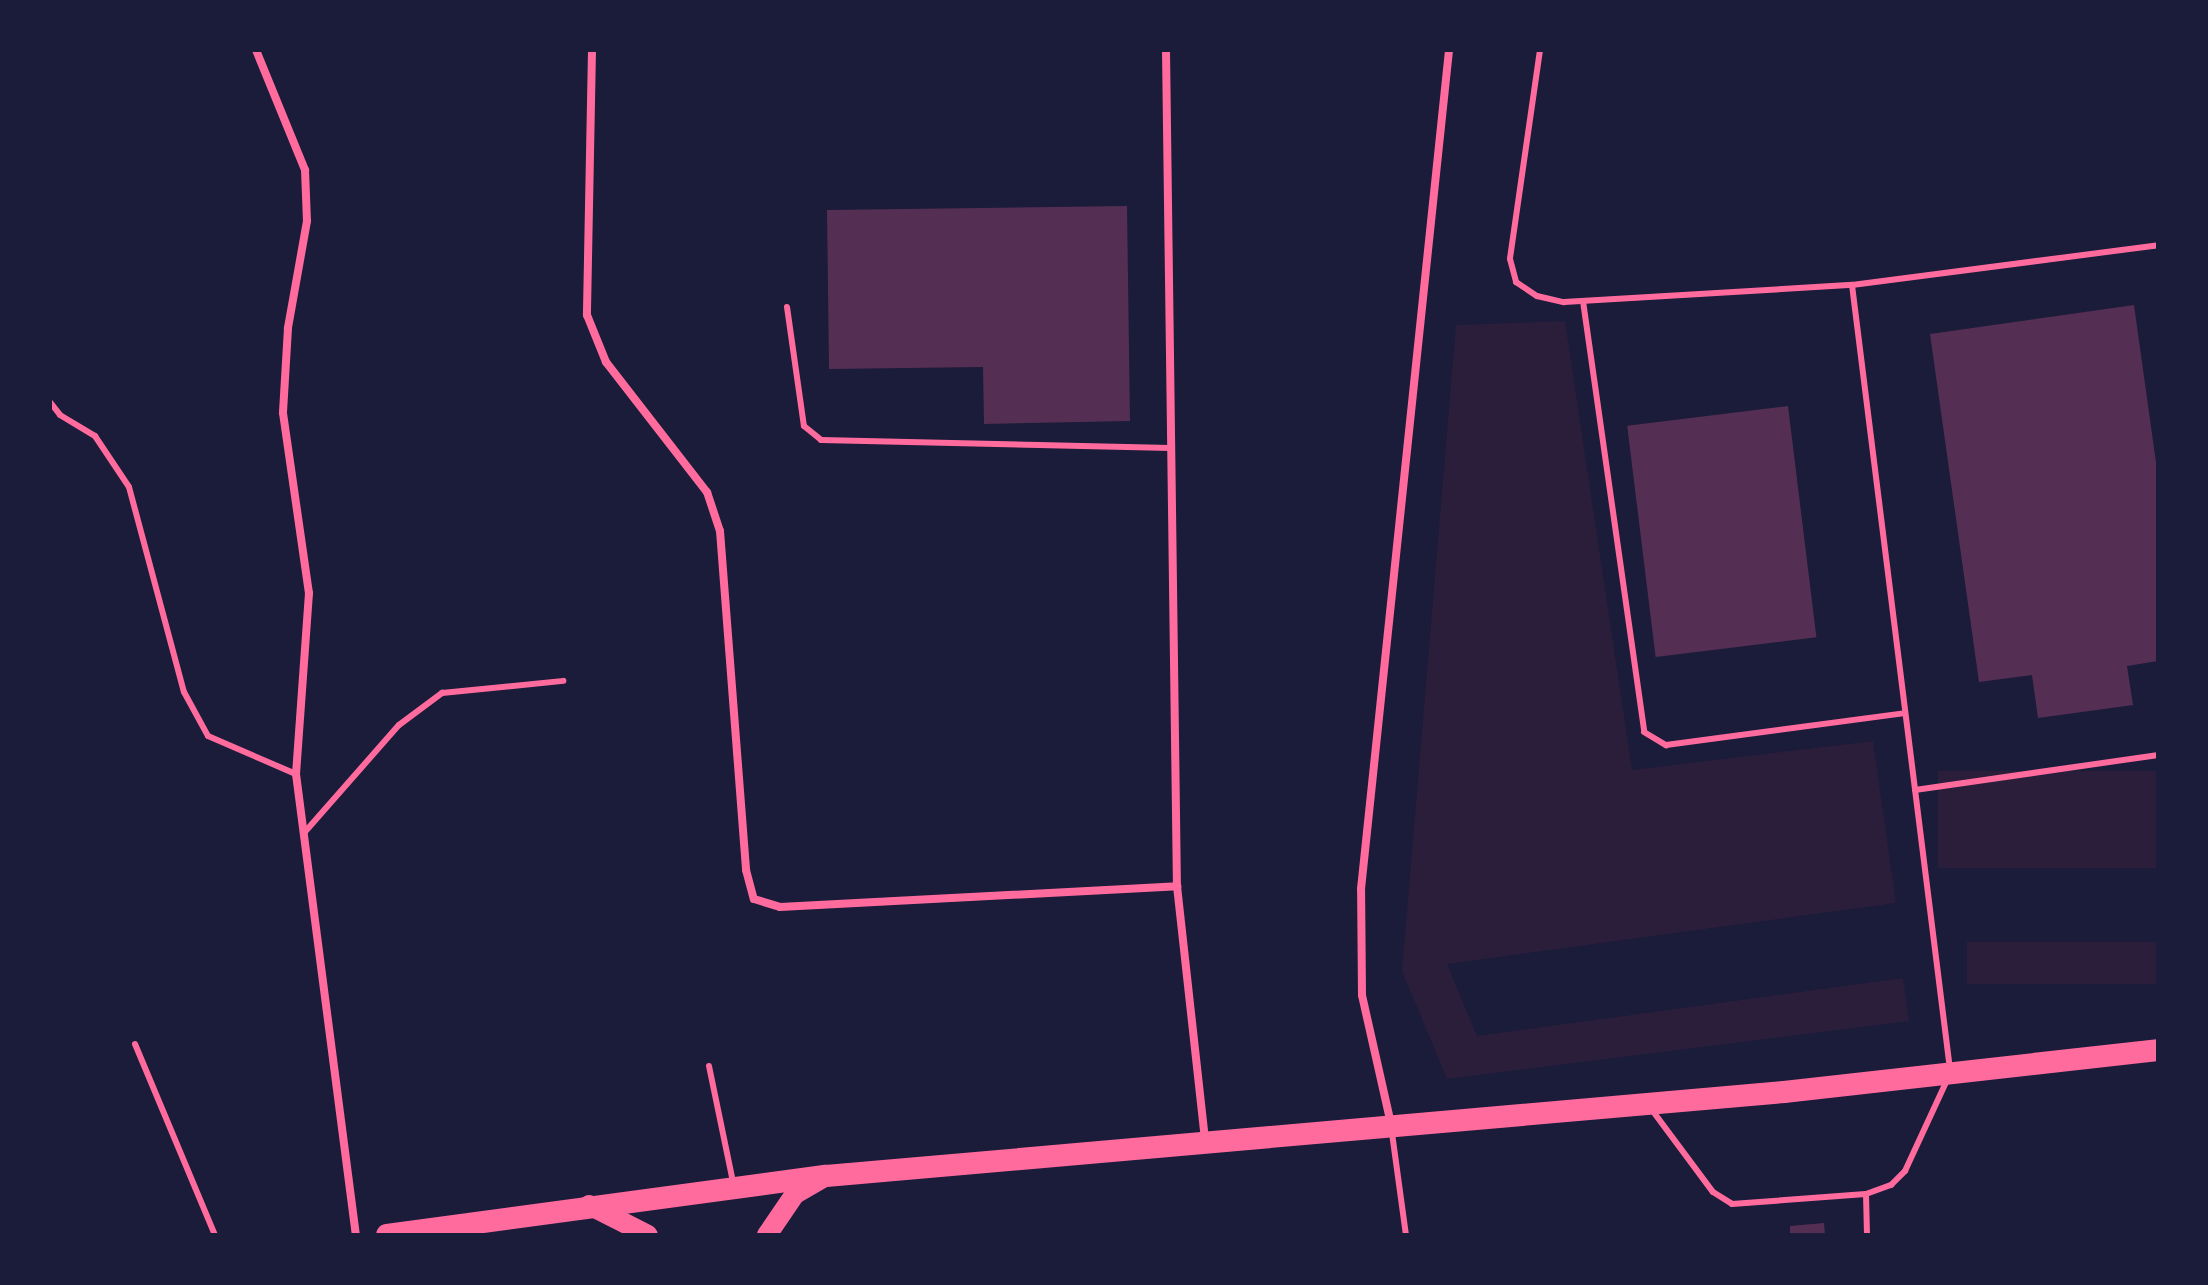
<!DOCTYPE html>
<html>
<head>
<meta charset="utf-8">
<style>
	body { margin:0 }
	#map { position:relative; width:2208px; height:1285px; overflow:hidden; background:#1b1b3a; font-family:"IBM Plex Sans",sans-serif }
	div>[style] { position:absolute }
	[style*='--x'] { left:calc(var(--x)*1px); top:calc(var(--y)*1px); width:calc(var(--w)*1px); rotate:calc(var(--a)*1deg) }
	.green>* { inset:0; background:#2a1e3b; transform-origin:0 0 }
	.building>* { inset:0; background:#542f53; transform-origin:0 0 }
	.service>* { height:6px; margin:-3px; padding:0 3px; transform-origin:3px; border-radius:3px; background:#ff6b9d }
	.minor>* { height:8px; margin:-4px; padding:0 4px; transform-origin:4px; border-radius:4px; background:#ff6b9d }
	.primary>* { height:20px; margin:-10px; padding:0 10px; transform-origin:10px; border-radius:10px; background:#ff6b9d }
	.trunk>* { height:22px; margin:-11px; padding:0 11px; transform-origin:11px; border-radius:11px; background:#ff6b9d }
	span { translate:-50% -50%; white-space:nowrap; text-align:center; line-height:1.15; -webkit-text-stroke:8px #1b1b3a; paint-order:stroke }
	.frame { position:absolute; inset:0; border:52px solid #1b1b3a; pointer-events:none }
</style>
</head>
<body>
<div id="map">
	<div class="green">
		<i style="clip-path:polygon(1565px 321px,1632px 770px,1873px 741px,1896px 903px,1447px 964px,1477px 1036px,1903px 978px,1909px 1021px,1447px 1079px,1402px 971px,1456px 325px)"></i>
		<i style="left:2158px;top:771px;width:97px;height:220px;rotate:90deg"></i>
		<i style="left:2158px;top:942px;width:42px;height:191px;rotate:90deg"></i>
	</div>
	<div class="building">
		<i style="clip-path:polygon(1127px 206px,1130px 421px,984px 424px,983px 367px,829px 369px,827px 210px)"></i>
		<i style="clip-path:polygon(2134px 305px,2158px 477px,2158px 661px,2127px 666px,2133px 705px,2038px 718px,2032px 675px,1979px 682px,1930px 334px)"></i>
		<i style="left:1788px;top:406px;width:233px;height:162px;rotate:83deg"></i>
		<i style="clip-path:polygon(1824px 1223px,1825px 1235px,1790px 1235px,1790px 1226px)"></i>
	</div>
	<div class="service">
		<i style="--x:1540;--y:50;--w:211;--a:98.2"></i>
		<i style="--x:1510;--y:259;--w:24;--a:75"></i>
		<i style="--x:1516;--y:282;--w:25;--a:34"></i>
		<i style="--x:1537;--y:296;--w:28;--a:13"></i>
		<i style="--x:1564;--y:302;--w:289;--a:-3.4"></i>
		<i style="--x:1852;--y:285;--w:309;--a:-7.4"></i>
		<i style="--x:1852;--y:285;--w:791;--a:82.88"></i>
		<i style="--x:1583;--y:301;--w:435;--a:81.9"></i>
		<i style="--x:1644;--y:732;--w:26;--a:31"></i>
		<i style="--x:1666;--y:745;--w:241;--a:-7.6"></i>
		<i style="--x:787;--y:307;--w:120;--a:81.9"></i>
		<i style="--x:804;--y:426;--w:22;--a:39"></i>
		<i style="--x:821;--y:440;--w:350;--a:1.3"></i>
		<i style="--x:50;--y:402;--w:16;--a:52"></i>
		<i style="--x:60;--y:415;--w:41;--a:31"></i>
		<i style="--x:95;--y:436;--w:61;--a:56.3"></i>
		<i style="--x:129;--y:487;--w:212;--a:75"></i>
		<i style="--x:184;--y:692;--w:50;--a:61.4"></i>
		<i style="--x:208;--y:736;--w:96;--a:23.4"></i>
		<i style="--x:1915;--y:790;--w:246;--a:-8.2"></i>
		<i style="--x:304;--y:833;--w:144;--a:-48.7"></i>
		<i style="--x:399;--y:725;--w:54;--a:-36.7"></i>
		<i style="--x:442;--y:693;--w:122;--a:-5.7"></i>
		<i style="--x:135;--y:1044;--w:207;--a:67.3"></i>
		<i style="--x:709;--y:1066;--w:118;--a:78.3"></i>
		<i style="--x:1652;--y:1110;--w:102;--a:53.4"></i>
		<i style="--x:1713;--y:1192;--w:22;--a:32"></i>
		<i style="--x:1732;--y:1204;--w:134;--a:-4.3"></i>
		<i style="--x:1866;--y:1194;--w:27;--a:-20"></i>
		<i style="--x:1891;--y:1185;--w:20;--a:-45"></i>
		<i style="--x:1905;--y:1171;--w:100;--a:-65.2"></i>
		<i style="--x:1392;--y:1133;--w:103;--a:82.2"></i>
		<i style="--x:1866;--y:1194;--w:41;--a:88.6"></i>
	</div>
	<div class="minor">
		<i style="--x:256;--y:50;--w:130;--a:67.8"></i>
		<i style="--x:305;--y:170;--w:51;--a:87.8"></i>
		<i style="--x:307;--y:221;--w:109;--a:100.1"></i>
		<i style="--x:288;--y:328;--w:85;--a:93.4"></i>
		<i style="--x:283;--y:413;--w:182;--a:81.8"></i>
		<i style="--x:309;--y:593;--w:181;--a:94.1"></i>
		<i style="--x:296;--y:774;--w:465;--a:82.6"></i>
		<i style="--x:592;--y:50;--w:265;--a:91.1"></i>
		<i style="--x:587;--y:315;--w:51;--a:68"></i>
		<i style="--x:606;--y:362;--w:165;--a:52.2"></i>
		<i style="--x:707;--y:492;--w:41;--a:71.6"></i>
		<i style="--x:720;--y:531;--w:340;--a:85.6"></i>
		<i style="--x:746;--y:870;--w:30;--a:75"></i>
		<i style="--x:754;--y:899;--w:27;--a:17"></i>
		<i style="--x:780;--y:907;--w:398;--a:-3"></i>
		<i style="--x:1166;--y:50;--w:836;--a:89.25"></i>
		<i style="--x:1177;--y:886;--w:255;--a:83.7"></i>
		<i style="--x:1391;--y:1124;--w:132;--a:-102.7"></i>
		<i style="--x:1362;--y:995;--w:106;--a:-90.5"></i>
		<i style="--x:1361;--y:889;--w:844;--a:-84.01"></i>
	</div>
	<div class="primary">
		<i style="--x:589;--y:1205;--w:66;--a:27"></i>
		<i style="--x:767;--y:1235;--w:50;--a:-55.7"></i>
		<i style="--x:795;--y:1194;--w:34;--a:-30"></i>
	</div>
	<div class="trunk">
		<i style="--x:387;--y:1235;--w:443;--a:-7.7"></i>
		<i style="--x:826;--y:1176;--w:962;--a:-5.01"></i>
		<i style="--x:1784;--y:1092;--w:376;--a:-6.4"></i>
	</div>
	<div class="frame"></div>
</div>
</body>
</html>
